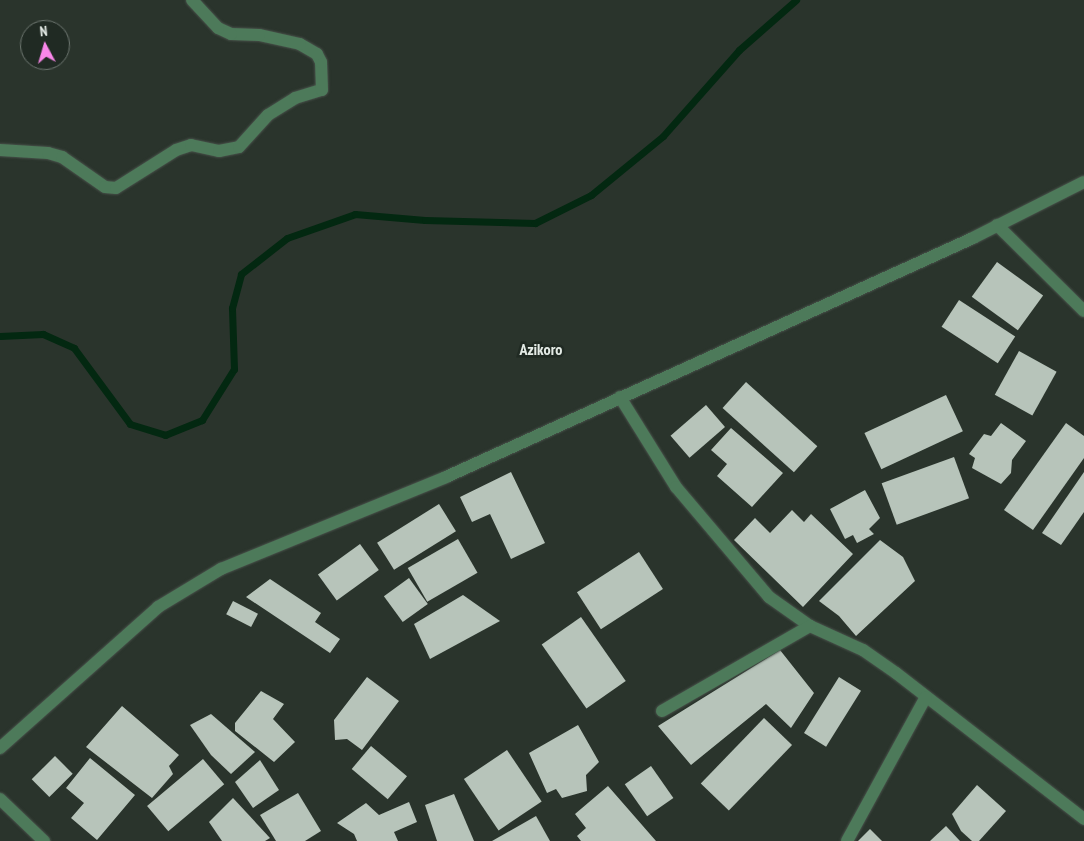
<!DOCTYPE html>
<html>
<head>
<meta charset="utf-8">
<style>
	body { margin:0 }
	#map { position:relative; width:1084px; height:841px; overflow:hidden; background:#2a342c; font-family:"PT Sans Narrow",sans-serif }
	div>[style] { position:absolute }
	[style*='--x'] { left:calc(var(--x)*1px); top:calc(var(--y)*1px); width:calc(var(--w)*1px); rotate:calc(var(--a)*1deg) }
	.stream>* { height:7px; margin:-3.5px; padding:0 3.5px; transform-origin:3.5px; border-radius:3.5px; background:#032811 }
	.building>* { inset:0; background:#b7c4ba; transform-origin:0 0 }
	.roads { filter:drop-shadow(0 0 1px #48514a) drop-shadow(0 0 1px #48514a) }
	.minor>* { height:12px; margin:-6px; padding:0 6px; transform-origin:6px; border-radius:6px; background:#4d7a5a }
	span { translate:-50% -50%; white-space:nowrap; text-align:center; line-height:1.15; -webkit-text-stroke:5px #202a23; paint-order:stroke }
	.quarter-label { font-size:16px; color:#e4ebe6; font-weight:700 }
	.north { position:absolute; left:20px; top:20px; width:50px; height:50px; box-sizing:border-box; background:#202a23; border:1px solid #6e7771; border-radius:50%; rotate:354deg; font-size:14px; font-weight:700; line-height:20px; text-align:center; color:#e4ebe6 }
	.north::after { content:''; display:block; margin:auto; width:18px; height:22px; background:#f987e9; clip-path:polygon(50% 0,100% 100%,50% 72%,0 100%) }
</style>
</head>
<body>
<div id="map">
	<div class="stream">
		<i style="--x:0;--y:336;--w:43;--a:-2.7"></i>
		<i style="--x:43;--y:334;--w:34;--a:24"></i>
		<i style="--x:74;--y:348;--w:94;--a:53.6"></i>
		<i style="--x:130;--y:424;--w:37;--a:17"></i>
		<i style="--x:165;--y:435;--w:40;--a:-22"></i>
		<i style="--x:202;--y:420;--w:60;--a:-57.9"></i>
		<i style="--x:234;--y:369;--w:61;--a:-91.9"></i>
		<i style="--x:232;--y:308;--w:35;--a:-75"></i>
		<i style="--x:241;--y:274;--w:58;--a:-38"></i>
		<i style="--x:287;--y:238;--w:72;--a:-19.4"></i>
		<i style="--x:355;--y:214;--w:70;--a:4.9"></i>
		<i style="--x:425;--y:220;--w:110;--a:1.6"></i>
		<i style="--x:535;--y:223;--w:63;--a:-26.6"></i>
		<i style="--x:591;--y:195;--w:93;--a:-39.3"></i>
		<i style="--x:663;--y:136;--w:115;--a:-48.5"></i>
		<i style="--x:739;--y:50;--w:76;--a:-41.3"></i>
	</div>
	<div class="building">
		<i style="left:997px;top:262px;width:57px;height:43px;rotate:36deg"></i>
		<i style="left:959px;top:300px;width:67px;height:32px;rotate:33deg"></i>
		<i style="left:1019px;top:351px;width:43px;height:50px;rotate:29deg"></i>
		<i style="left:746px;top:382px;width:96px;height:35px;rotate:42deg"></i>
		<i style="left:946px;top:395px;width:40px;height:90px;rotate:65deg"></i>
		<i style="left:706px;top:405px;width:29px;height:47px;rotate:49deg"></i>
		<i style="clip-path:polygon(1001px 423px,1026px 441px,1012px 460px,1011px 473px,1001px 484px,972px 468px,975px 458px,969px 454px,984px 434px,991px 436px)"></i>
		<i style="clip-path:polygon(1066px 423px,1084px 436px,1084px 458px,1033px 530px,1004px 510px)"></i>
		<i style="clip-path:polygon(731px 428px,783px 473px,752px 507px,717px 476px,727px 464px,711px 450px)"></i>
		<i style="left:954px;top:457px;width:44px;height:77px;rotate:70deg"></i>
		<i style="clip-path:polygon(511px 472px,545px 543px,511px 559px,490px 514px,472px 522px,460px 497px)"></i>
		<i style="clip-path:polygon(1084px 472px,1084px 512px,1061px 545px,1042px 533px)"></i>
		<i style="clip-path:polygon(865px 490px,880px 518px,869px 529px,874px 534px,857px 543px,853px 535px,845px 539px,830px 509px)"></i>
		<i style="left:439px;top:504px;width:32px;height:73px;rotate:58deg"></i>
		<i style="clip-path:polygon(792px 510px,804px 522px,811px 514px,853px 554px,803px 607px,734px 540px,755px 518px,770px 533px)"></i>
		<i style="left:458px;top:539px;width:39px;height:58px;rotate:60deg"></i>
		<i style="clip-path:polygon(880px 540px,903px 557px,915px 581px,856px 636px,839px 616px,819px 601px)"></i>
		<i style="left:360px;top:544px;width:32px;height:52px;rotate:54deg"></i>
		<i style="left:639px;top:552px;width:44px;height:74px;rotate:57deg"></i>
		<i style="left:409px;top:578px;width:32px;height:31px;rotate:54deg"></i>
		<i style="clip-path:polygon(270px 579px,321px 613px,315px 622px,340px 639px,330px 653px,246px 597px)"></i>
		<i style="clip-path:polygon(463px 595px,500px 621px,430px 659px,414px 624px)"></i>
		<i style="left:233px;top:601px;width:28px;height:15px;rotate:27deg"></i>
		<i style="left:581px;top:617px;width:78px;height:48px;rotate:55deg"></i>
		<i style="clip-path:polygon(780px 650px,814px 693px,791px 728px,766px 704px,691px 765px,658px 726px)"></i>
		<i style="clip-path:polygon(367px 677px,399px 701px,362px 750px,347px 739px,335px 740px,334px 720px)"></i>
		<i style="left:839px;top:677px;width:26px;height:66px;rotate:32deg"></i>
		<i style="clip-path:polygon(261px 691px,284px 704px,273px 719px,295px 742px,274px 762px,235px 731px,235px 723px)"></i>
		<i style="clip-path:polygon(122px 706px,179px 755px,169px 766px,173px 774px,152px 798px,86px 747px)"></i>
		<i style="clip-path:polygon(211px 714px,255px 752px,231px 774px,211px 755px,190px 725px)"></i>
		<i style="left:764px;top:718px;width:39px;height:91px;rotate:44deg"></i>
		<i style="clip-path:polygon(578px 725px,599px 762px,586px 775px,587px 791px,562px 798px,556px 789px,547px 793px,529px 753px)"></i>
		<i style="left:371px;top:746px;width:47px;height:30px;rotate:40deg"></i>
		<i style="left:507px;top:750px;width:62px;height:52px;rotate:56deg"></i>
		<i style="left:55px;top:756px;width:25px;height:33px;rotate:45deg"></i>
		<i style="clip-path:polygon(90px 758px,135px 795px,97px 840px,71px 818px,84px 803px,66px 788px)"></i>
		<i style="left:203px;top:759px;width:33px;height:73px;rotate:50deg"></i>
		<i style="clip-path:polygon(260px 760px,279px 790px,253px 808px,235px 782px)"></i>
		<i style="left:651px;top:766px;width:39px;height:32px;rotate:55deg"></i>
		<i style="clip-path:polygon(977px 785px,1006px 811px,979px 841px,972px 841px,961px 831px,952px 814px)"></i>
		<i style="clip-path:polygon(608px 786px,656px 841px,581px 841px,577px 836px,586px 828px,575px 814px)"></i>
		<i style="clip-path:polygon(298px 793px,321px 831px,305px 841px,276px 841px,260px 815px)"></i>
		<i style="clip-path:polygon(454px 794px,474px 841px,437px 841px,425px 805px)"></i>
		<i style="clip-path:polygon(233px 798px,270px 838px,265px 841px,222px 841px,209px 822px)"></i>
		<i style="clip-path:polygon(409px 802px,417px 822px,394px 832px,398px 841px,357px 841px,354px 834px,337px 823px,366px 803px,379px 815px)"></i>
		<i style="clip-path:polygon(536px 816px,550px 841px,492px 841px)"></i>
		<i style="clip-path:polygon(946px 826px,960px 841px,930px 841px)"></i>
		<i style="clip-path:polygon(870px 829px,882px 841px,858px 841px)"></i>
	</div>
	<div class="roads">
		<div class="minor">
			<i style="--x:0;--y:150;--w:48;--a:3.6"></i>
			<i style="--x:48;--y:153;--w:15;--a:16"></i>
			<i style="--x:62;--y:157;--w:52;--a:34.9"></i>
			<i style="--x:105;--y:187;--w:11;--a:5"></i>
			<i style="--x:116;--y:188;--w:71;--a:-32.3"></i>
			<i style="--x:176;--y:150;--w:16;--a:-18"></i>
			<i style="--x:191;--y:145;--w:29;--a:12"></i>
			<i style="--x:219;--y:151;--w:20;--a:-11"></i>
			<i style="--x:239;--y:147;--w:43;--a:-47.8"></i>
			<i style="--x:268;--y:115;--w:32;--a:-32"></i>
			<i style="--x:295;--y:98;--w:28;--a:-17"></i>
			<i style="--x:322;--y:90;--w:28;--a:-92"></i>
			<i style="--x:321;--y:62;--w:9;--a:-117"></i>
			<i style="--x:317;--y:54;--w:20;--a:-150"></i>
			<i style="--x:300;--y:44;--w:42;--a:-167.6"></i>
			<i style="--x:259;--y:35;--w:28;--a:-178"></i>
			<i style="--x:231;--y:34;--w:14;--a:-155"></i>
			<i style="--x:218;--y:28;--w:38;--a:-133"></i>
			<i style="--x:997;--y:225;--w:122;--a:44.7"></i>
			<i style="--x:620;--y:397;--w:106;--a:58.1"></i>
			<i style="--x:676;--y:487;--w:144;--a:49.8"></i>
			<i style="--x:769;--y:597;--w:50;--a:35.3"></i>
			<i style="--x:810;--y:626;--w:58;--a:24.4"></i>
			<i style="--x:863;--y:650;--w:40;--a:34.9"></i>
			<i style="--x:896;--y:673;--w:238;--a:37.8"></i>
			<i style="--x:662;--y:711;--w:171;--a:-29.9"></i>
			<i style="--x:0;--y:748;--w:212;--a:-41.7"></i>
			<i style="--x:158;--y:607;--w:74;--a:-31.1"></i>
			<i style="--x:221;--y:569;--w:243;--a:-22.2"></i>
			<i style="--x:446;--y:477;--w:579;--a:-24.39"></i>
			<i style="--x:973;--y:238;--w:124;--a:-26.8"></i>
			<i style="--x:0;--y:799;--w:61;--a:43.7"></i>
			<i style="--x:847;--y:841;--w:164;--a:-61.3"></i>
		</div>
	</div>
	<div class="quarter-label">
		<span style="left:541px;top:349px">Azikoro</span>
	</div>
	<div class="north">N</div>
</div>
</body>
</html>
